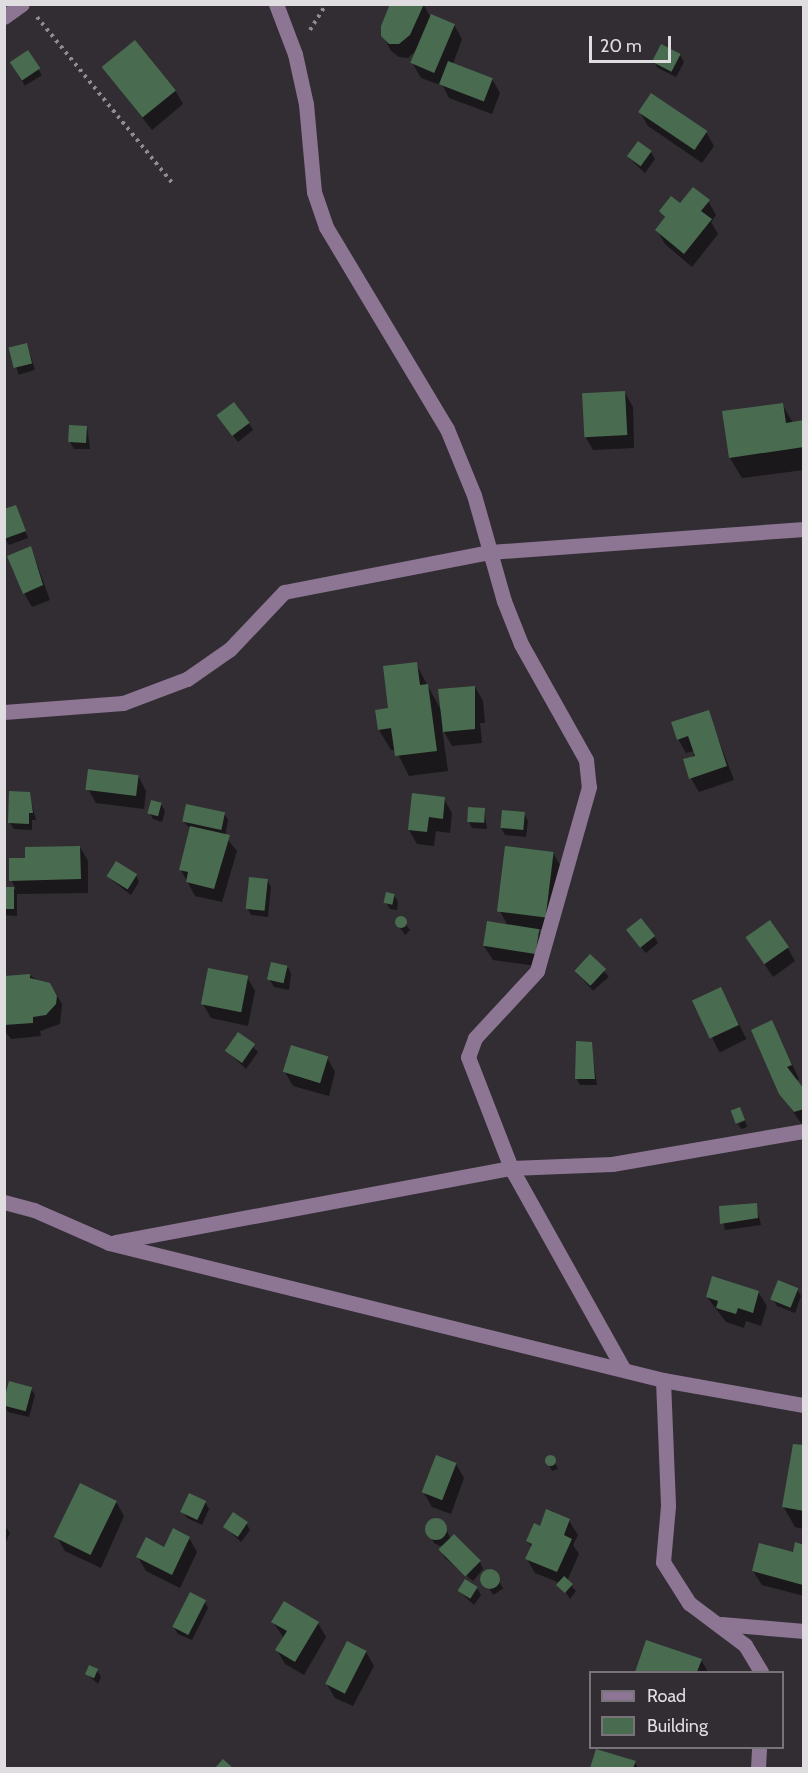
<!DOCTYPE html>
<html>
<head>
<meta charset="utf-8">
<style>
	body { margin:0 }
	#map { position:relative; width:808px; height:1773px; overflow:hidden; background:#312d32; font-family:Cabin,sans-serif }
	div>[style] { position:absolute }
	[style*='--x'] { left:calc(var(--x)*1px); top:calc(var(--y)*1px); width:calc(var(--w)*1px); rotate:calc(var(--a)*1deg) }
	.shadow>* { inset:0; background:#0007; transform-origin:0 0 }
	.building>* { inset:0; background:#496b50; transform-origin:0 0 }
	.round { border-radius:50% }
	.path>* { height:4px; margin-top:-2px; transform-origin:0; background:repeating-linear-gradient(90deg,#908d91 0 3px,transparent 0 7.5px) }
	.minor>* { height:15px; margin:-7.5px; padding:0 7.5px; transform-origin:7.5px; border-radius:7.5px; background:#8d7594 }
	span { translate:-50% -50%; white-space:nowrap; text-align:center; line-height:1.15; -webkit-text-stroke:5px #312d32; paint-order:stroke }
	.frame { position:absolute; inset:0; border:6px solid #dfdde0; pointer-events:none }
	.legend { position:absolute; left:589px; top:1671px; width:195px; height:78px; box-sizing:border-box; background:#312d32; border:2px solid #777378; margin:0; padding:8px 10px; list-style:none; font-size:18px; color:#dfdde0 }
	.legend li { display:flex; align-items:center; gap:12px; height:30px }
	.legend b { width:30px; border:2px solid #777378 }
	.scale { position:absolute; left:589px; top:36px; width:82px; height:27px; box-sizing:border-box; border:3px solid #dfdde0; border-top:0; padding-left:8px; font-size:18px; line-height:21px; white-space:nowrap; color:#dfdde0; -webkit-text-stroke:4px #312d32; paint-order:stroke }
</style>
</head>
<body>
<div id="map">
	<div class="shadow">
		<i style="clip-path:polygon(423px 4px,431px 18px,454px 25px,462px 39px,453px 64px,492px 79px,500px 93px,492px 114px,449px 98px,443px 86px,421px 78px,413px 64px,419px 48px,408px 58px,399px 57px,391px 51px,383px 36px)"></i>
		<i style="left:28px;top:52px;width:27px;height:20px;rotate:59deg"></i>
		<i style="clip-path:polygon(680px 55px,684px 62px,676px 77px,658px 68px,654px 62px)"></i>
		<i style="clip-path:polygon(103px 68px,175px 90px,183px 104px,152px 130px)"></i>
		<i style="clip-path:polygon(640px 112px,706px 132px,714px 146px,702px 163px,648px 126px)"></i>
		<i style="clip-path:polygon(651px 152px,655px 159px,645px 173px,628px 157px)"></i>
		<i style="clip-path:polygon(708px 201px,716px 215px,711px 222px,718px 234px,692px 267px,665px 244px,657px 230px,665px 219px,661px 211px)"></i>
		<i style="left:27px;top:344px;width:27px;height:17px;rotate:73deg"></i>
		<i style="clip-path:polygon(625px 393px,633px 407px,634px 448px,593px 450px,585px 436px)"></i>
		<i style="clip-path:polygon(782px 404px,793px 423px,804px 422px,804px 470px,742px 478px,730px 458px)"></i>
		<i style="clip-path:polygon(223px 423px,249px 423px,253px 430px,238px 442px)"></i>
		<i style="clip-path:polygon(87px 427px,90px 449px,74px 449px,70px 442px)"></i>
		<i style="clip-path:polygon(16px 507px,28px 538px,9px 545px,4px 537px)"></i>
		<i style="clip-path:polygon(31px 548px,50px 600px,32px 607px,24px 593px)"></i>
		<i style="clip-path:polygon(416px 664px,442px 712px,475px 687px,483px 701px,485px 723px,480px 723px,482px 743px,452px 746px,442px 728px,448px 771px,409px 776px,396px 750px,391px 750px,379px 730px)"></i>
		<i style="clip-path:polygon(708px 712px,734px 780px,699px 792px,691px 778px,694px 751px,686px 753px,678px 739px)"></i>
		<i style="clip-path:polygon(138px 776px,146px 791px,144px 809px,96px 803px,88px 789px)"></i>
		<i style="clip-path:polygon(29px 793px,36px 820px,32px 820px,32px 830px,14px 829px,10px 823px)"></i>
		<i style="clip-path:polygon(444px 799px,452px 813px,450px 833px,436px 831px,434px 846px,417px 844px,409px 830px)"></i>
		<i style="clip-path:polygon(161px 804px,165px 811px,162px 822px,153px 819px,149px 812px)"></i>
		<i style="clip-path:polygon(484px 809px,487px 829px,472px 828px,469px 822px)"></i>
		<i style="clip-path:polygon(224px 813px,228px 820px,225px 836px,237px 851px,222px 902px,195px 896px,181px 870px,191px 829px,184px 822px)"></i>
		<i style="clip-path:polygon(524px 814px,528px 821px,526px 837px,505px 835px,501px 828px)"></i>
		<i style="clip-path:polygon(80px 847px,88px 861px,88px 893px,17px 894px,17px 916px,4px 915px,4px 888px,16px 889px,11px 880px,27px 859px)"></i>
		<i style="clip-path:polygon(553px 853px,561px 867px,554px 931px,538px 929px,546px 944px,543px 967px,493px 960px,484px 946px,508px 926px,500px 911px)"></i>
		<i style="clip-path:polygon(136px 875px,139px 882px,131px 895px,108px 877px)"></i>
		<i style="clip-path:polygon(267px 880px,271px 887px,268px 917px,251px 915px,248px 909px)"></i>
		<i style="clip-path:polygon(394px 895px,398px 902px,397px 910px,390px 909px,386px 902px)"></i>
		<i style="clip-path:polygon(401px 918px,410px 930px,405px 935px,396px 922px)"></i>
		<i style="clip-path:polygon(654px 936px,658px 943px,646px 953px,632px 937px)"></i>
		<i style="clip-path:polygon(747px 938px,787px 947px,795px 961px,773px 977px)"></i>
		<i style="left:590px;top:956px;width:28px;height:21px;rotate:48deg"></i>
		<i style="clip-path:polygon(288px 967px,291px 974px,289px 990px,274px 987px,270px 980px)"></i>
		<i style="clip-path:polygon(29px 975px,54px 990px,62px 1004px,60px 1024px,40px 1031px,41px 1036px,11px 1039px,4px 1030px,4px 977px)"></i>
		<i style="clip-path:polygon(247px 977px,255px 991px,248px 1026px,211px 1018px,203px 1004px)"></i>
		<i style="left:721px;top:989px;width:56px;height:30px;rotate:63deg"></i>
		<i style="clip-path:polygon(239px 1034px,258px 1052px,246px 1069px,227px 1051px)"></i>
		<i style="clip-path:polygon(779px 1036px,799px 1079px,795px 1082px,804px 1090px,803px 1126px,780px 1093px)"></i>
		<i style="clip-path:polygon(591px 1043px,597px 1085px,580px 1085px,576px 1078px)"></i>
		<i style="clip-path:polygon(327px 1058px,335px 1072px,329px 1096px,293px 1086px,285px 1072px)"></i>
		<i style="clip-path:polygon(745px 1121px,747px 1127px,741px 1129px,738px 1124px)"></i>
		<i style="clip-path:polygon(756px 1205px,761px 1225px,725px 1230px,720px 1207px)"></i>
		<i style="clip-path:polygon(797px 1289px,801px 1296px,795px 1313px,777px 1306px,773px 1299px)"></i>
		<i style="clip-path:polygon(758px 1292px,767px 1306px,761px 1326px,746px 1321px,744px 1328px,726px 1322px,707px 1297px)"></i>
		<i style="clip-path:polygon(31px 1389px,35px 1395px,29px 1417px,8px 1412px,4px 1404px)"></i>
		<i style="clip-path:polygon(804px 1447px,804px 1529px,795px 1527px,783px 1506px)"></i>
		<i style="clip-path:polygon(551px 1456px,558px 1469px,552px 1471px,546px 1458px)"></i>
		<i style="clip-path:polygon(456px 1464px,464px 1478px,451px 1514px,432px 1507px,424px 1493px)"></i>
		<i style="clip-path:polygon(116px 1502px,124px 1516px,101px 1568px,65px 1551px,57px 1537px)"></i>
		<i style="clip-path:polygon(205px 1502px,209px 1509px,202px 1525px,187px 1518px,183px 1512px)"></i>
		<i style="clip-path:polygon(547px 1511px,569px 1521px,578px 1535px,573px 1545px,579px 1554px,567px 1581px,576px 1591px,570px 1599px,560px 1583px,535px 1573px,527px 1559px,532px 1548px,528px 1541px,540px 1528px)"></i>
		<i style="clip-path:polygon(437px 1519px,443px 1522px,451px 1540px,480px 1562px,483px 1569px,473px 1581px,445px 1558px,441px 1551px,449px 1543px,440px 1546px,434px 1543px,427px 1528px)"></i>
		<i style="clip-path:polygon(246px 1523px,250px 1530px,241px 1542px,224px 1526px)"></i>
		<i style="clip-path:polygon(4px 1525px,10px 1533px,4px 1546px)"></i>
		<i style="clip-path:polygon(189px 1538px,197px 1552px,180px 1588px,146px 1571px,138px 1557px)"></i>
		<i style="clip-path:polygon(804px 1546px,804px 1596px,762px 1585px,753px 1571px)"></i>
		<i style="left:491px;top:1570px;width:22px;height:12px;rotate:56deg"></i>
		<i style="clip-path:polygon(477px 1588px,481px 1595px,474px 1605px,459px 1591px)"></i>
		<i style="clip-path:polygon(204px 1601px,208px 1608px,192px 1640px,178px 1634px,174px 1627px)"></i>
		<i style="clip-path:polygon(273px 1622px,318px 1623px,326px 1637px,304px 1675px,285px 1664px,277px 1650px,284px 1638px)"></i>
		<i style="clip-path:polygon(647px 1642px,701px 1660px,708px 1672px,637px 1672px)"></i>
		<i style="clip-path:polygon(366px 1652px,374px 1666px,353px 1706px,335px 1698px,327px 1684px)"></i>
		<i style="clip-path:polygon(97px 1670px,101px 1677px,98px 1684px,87px 1674px)"></i>
		<i style="clip-path:polygon(597px 1751px,635px 1762px,638px 1768px,592px 1768px)"></i>
	</div>
	<div class="building">
		<i style="clip-path:polygon(390px 4px,424px 4px,410px 35px,399px 44px,389px 44px,381px 36px,381px 26px)"></i>
		<i style="left:431px;top:14px;width:26px;height:53px;rotate:23deg"></i>
		<i style="left:135px;top:40px;width:65px;height:43px;rotate:51deg"></i>
		<i style="left:661px;top:44px;width:22px;height:20px;rotate:27deg"></i>
		<i style="left:28px;top:50px;width:22px;height:22px;rotate:56deg"></i>
		<i style="left:448px;top:61px;width:48px;height:25px;rotate:21deg"></i>
		<i style="left:651px;top:93px;width:68px;height:23px;rotate:34deg"></i>
		<i style="left:638px;top:141px;width:17px;height:19px;rotate:36deg"></i>
		<i style="clip-path:polygon(693px 187px,710px 200px,701px 211px,712px 219px,684px 254px,655px 230px,665px 217px,659px 211px,671px 196px,680px 203px)"></i>
		<i style="left:27px;top:343px;width:21px;height:19px;rotate:76deg"></i>
		<i style="left:625px;top:391px;width:44px;height:43px;rotate:87deg"></i>
		<i style="left:234px;top:402px;width:26px;height:22px;rotate:53deg"></i>
		<i style="clip-path:polygon(783px 403px,786px 423px,804px 420px,804px 447px,729px 458px,722px 411px)"></i>
		<i style="left:69px;top:425px;width:18px;height:17px;rotate:3deg"></i>
		<i style="clip-path:polygon(16px 505px,26px 531px,4px 539px,4px 509px)"></i>
		<i style="clip-path:polygon(31px 546px,43px 585px,23px 594px,7px 556px)"></i>
		<i style="clip-path:polygon(417px 662px,420px 685px,428px 684px,437px 751px,395px 756px,391px 728px,378px 730px,375px 710px,388px 708px,383px 666px)"></i>
		<i style="clip-path:polygon(475px 686px,475px 729px,443px 732px,438px 689px)"></i>
		<i style="clip-path:polygon(709px 710px,727px 766px,689px 779px,683px 759px,695px 756px,688px 736px,677px 740px,671px 722px)"></i>
		<i style="left:88px;top:769px;width:51px;height:21px;rotate:7deg"></i>
		<i style="clip-path:polygon(9px 791px,30px 792px,33px 813px,29px 813px,29px 824px,8px 823px)"></i>
		<i style="clip-path:polygon(412px 793px,445px 797px,443px 819px,429px 817px,427px 832px,408px 830px)"></i>
		<i style="left:151px;top:800px;width:11px;height:14px;rotate:15deg"></i>
		<i style="left:186px;top:804px;width:40px;height:18px;rotate:12deg"></i>
		<i style="left:468px;top:807px;width:17px;height:15px;rotate:3deg"></i>
		<i style="left:502px;top:810px;width:23px;height:18px;rotate:5deg"></i>
		<i style="clip-path:polygon(190px 826px,230px 835px,214px 889px,186px 882px,188px 872px,179px 870px)"></i>
		<i style="clip-path:polygon(80px 846px,81px 879px,9px 881px,9px 858px,25px 858px,25px 847px)"></i>
		<i style="left:505px;top:846px;width:49px;height:66px;rotate:7deg"></i>
		<i style="left:116px;top:861px;width:25px;height:18px;rotate:32deg"></i>
		<i style="left:249px;top:877px;width:19px;height:32px;rotate:6deg"></i>
		<i style="left:4px;top:887px;width:10px;height:22px"></i>
		<i style="left:386px;top:892px;width:9px;height:11px;rotate:13deg"></i>
		<i class="round" style="left:395px;top:916px;width:12px;height:12px"></i>
		<i style="left:641px;top:918px;width:23px;height:19px;rotate:52deg"></i>
		<i style="left:770px;top:920px;width:33px;height:30px;rotate:55deg"></i>
		<i style="left:487px;top:921px;width:53px;height:25px;rotate:9deg"></i>
		<i style="left:590px;top:954px;width:22px;height:23px;rotate:43deg"></i>
		<i style="left:271px;top:962px;width:17px;height:18px;rotate:13deg"></i>
		<i style="left:208px;top:968px;width:41px;height:37px;rotate:11deg"></i>
		<i style="clip-path:polygon(30px 974px,30px 978px,50px 983px,57px 996px,56px 1004px,46px 1015px,33px 1017px,33px 1023px,4px 1025px,4px 976px)"></i>
		<i style="left:721px;top:987px;width:42px;height:32px;rotate:65deg"></i>
		<i style="clip-path:polygon(772px 1020px,792px 1065px,787px 1067px,804px 1089px,804px 1109px,794px 1112px,779px 1094px,751px 1030px)"></i>
		<i style="left:238px;top:1032px;width:21px;height:23px;rotate:35deg"></i>
		<i style="clip-path:polygon(576px 1041px,592px 1042px,595px 1079px,575px 1079px)"></i>
		<i style="left:291px;top:1045px;width:39px;height:28px;rotate:17deg"></i>
		<i style="left:740px;top:1107px;width:14px;height:10px;rotate:69deg"></i>
		<i style="clip-path:polygon(757px 1203px,758px 1218px,720px 1224px,719px 1206px)"></i>
		<i style="clip-path:polygon(712px 1276px,759px 1291px,753px 1313px,738px 1308px,736px 1314px,716px 1308px,718px 1301px,706px 1297px)"></i>
		<i style="left:778px;top:1280px;width:22px;height:21px;rotate:22deg"></i>
		<i style="left:9px;top:1381px;width:24px;height:25px;rotate:15deg"></i>
		<i style="clip-path:polygon(793px 1444px,804px 1445px,804px 1511px,782px 1507px)"></i>
		<i class="round" style="left:544.5px;top:1454.5px;width:11px;height:11px"></i>
		<i style="left:436px;top:1455px;width:22px;height:40px;rotate:21deg"></i>
		<i style="left:80px;top:1483px;width:41px;height:60px;rotate:26deg"></i>
		<i style="left:189px;top:1493px;width:19px;height:21px;rotate:25deg"></i>
		<i style="clip-path:polygon(546px 1509px,570px 1519px,564px 1535px,572px 1539px,557px 1572px,525px 1559px,532px 1544px,526px 1541px,534px 1523px,540px 1526px)"></i>
		<i style="left:233px;top:1512px;width:18px;height:18px;rotate:34deg"></i>
		<i class="round" style="left:425px;top:1518px;width:22px;height:22px"></i>
		<i style="clip-path:polygon(173px 1528px,190px 1537px,172px 1575px,136px 1557px,146px 1537px,164px 1547px)"></i>
		<i style="left:454px;top:1534px;width:38px;height:22px;rotate:45deg"></i>
		<i style="clip-path:polygon(795px 1542px,804px 1545px,803px 1585px,752px 1571px,759px 1543px,793px 1552px)"></i>
		<i class="round" style="left:480px;top:1569px;width:20px;height:20px"></i>
		<i style="left:564px;top:1576px;width:12px;height:12px;rotate:42deg"></i>
		<i style="left:465px;top:1579px;width:15px;height:14px;rotate:32deg"></i>
		<i style="left:190px;top:1592px;width:18px;height:39px;rotate:27deg"></i>
		<i style="clip-path:polygon(284px 1601px,319px 1622px,295px 1662px,275px 1650px,287px 1631px,271px 1622px)"></i>
		<i style="clip-path:polygon(646px 1640px,702px 1659px,697px 1672px,635px 1672px)"></i>
		<i style="left:347px;top:1641px;width:22px;height:48px;rotate:27deg"></i>
		<i style="left:89px;top:1665px;width:10px;height:10px;rotate:24deg"></i>
		<i style="clip-path:polygon(596px 1749px,636px 1761px,633px 1768px,590px 1768px)"></i>
		<i style="clip-path:polygon(223px 1759px,233px 1768px,215px 1768px)"></i>
	</div>
	<div class="path">
		<i style="--x:37;--y:17;--w:217;--a:50.8"></i>
		<i style="--x:310;--y:30;--w:31;--a:-58"></i>
	</div>
	<div class="minor">
		<i style="--x:276;--y:4;--w:53;--a:69.2"></i>
		<i style="--x:295;--y:54;--w:51;--a:77.6"></i>
		<i style="--x:306;--y:104;--w:88;--a:84.8"></i>
		<i style="--x:314;--y:192;--w:37;--a:71"></i>
		<i style="--x:326;--y:227;--w:235;--a:59.1"></i>
		<i style="--x:447;--y:429;--w:71;--a:67.8"></i>
		<i style="--x:474;--y:495;--w:110;--a:74.2"></i>
		<i style="--x:504;--y:601;--w:46;--a:68.4"></i>
		<i style="--x:521;--y:644;--w:133;--a:60.7"></i>
		<i style="--x:586;--y:760;--w:27;--a:84"></i>
		<i style="--x:589;--y:787;--w:191;--a:105.8"></i>
		<i style="--x:537;--y:971;--w:91;--a:132.8"></i>
		<i style="--x:475;--y:1038;--w:20;--a:110"></i>
		<i style="--x:468;--y:1057;--w:119;--a:68.8"></i>
		<i style="--x:511;--y:1168;--w:231;--a:60.8"></i>
		<i style="--x:4;--y:17;--w:22;--a:-36"></i>
		<i style="--x:4;--y:712;--w:119;--a:-4.3"></i>
		<i style="--x:123;--y:703;--w:68;--a:-20.6"></i>
		<i style="--x:187;--y:679;--w:52;--a:-34.9"></i>
		<i style="--x:230;--y:649;--w:79;--a:-46.5"></i>
		<i style="--x:284;--y:592;--w:210;--a:-11"></i>
		<i style="--x:490;--y:552;--w:315;--a:-4.2"></i>
		<i style="--x:4;--y:1202;--w:31;--a:15"></i>
		<i style="--x:34;--y:1210;--w:82;--a:23.7"></i>
		<i style="--x:109;--y:1243;--w:571;--a:13.89"></i>
		<i style="--x:663;--y:1380;--w:143;--a:10.1"></i>
		<i style="--x:115;--y:1242;--w:403;--a:-10.6"></i>
		<i style="--x:511;--y:1168;--w:101;--a:-2.3"></i>
		<i style="--x:612;--y:1164;--w:195;--a:-9.8"></i>
		<i style="--x:663;--y:1380;--w:126;--a:87.7"></i>
		<i style="--x:668;--y:1506;--w:56;--a:95.1"></i>
		<i style="--x:663;--y:1562;--w:49;--a:57.6"></i>
		<i style="--x:689;--y:1603;--w:70;--a:36.9"></i>
		<i style="--x:745;--y:1645;--w:31;--a:59"></i>
		<i style="--x:721;--y:1624;--w:83;--a:4.8"></i>
		<i style="--x:758;--y:1768;--w:20;--a:-87"></i>
	</div>
	<div class="frame"></div>
	<ul class="legend">
	<li><b style="height:8px;background:#8d7594"></b>Road</li>
	<li><b style="height:16px;background:#496b50"></b>Building</li>
	</ul>
	<div class="scale">20 m</div>
</div>
</body>
</html>
